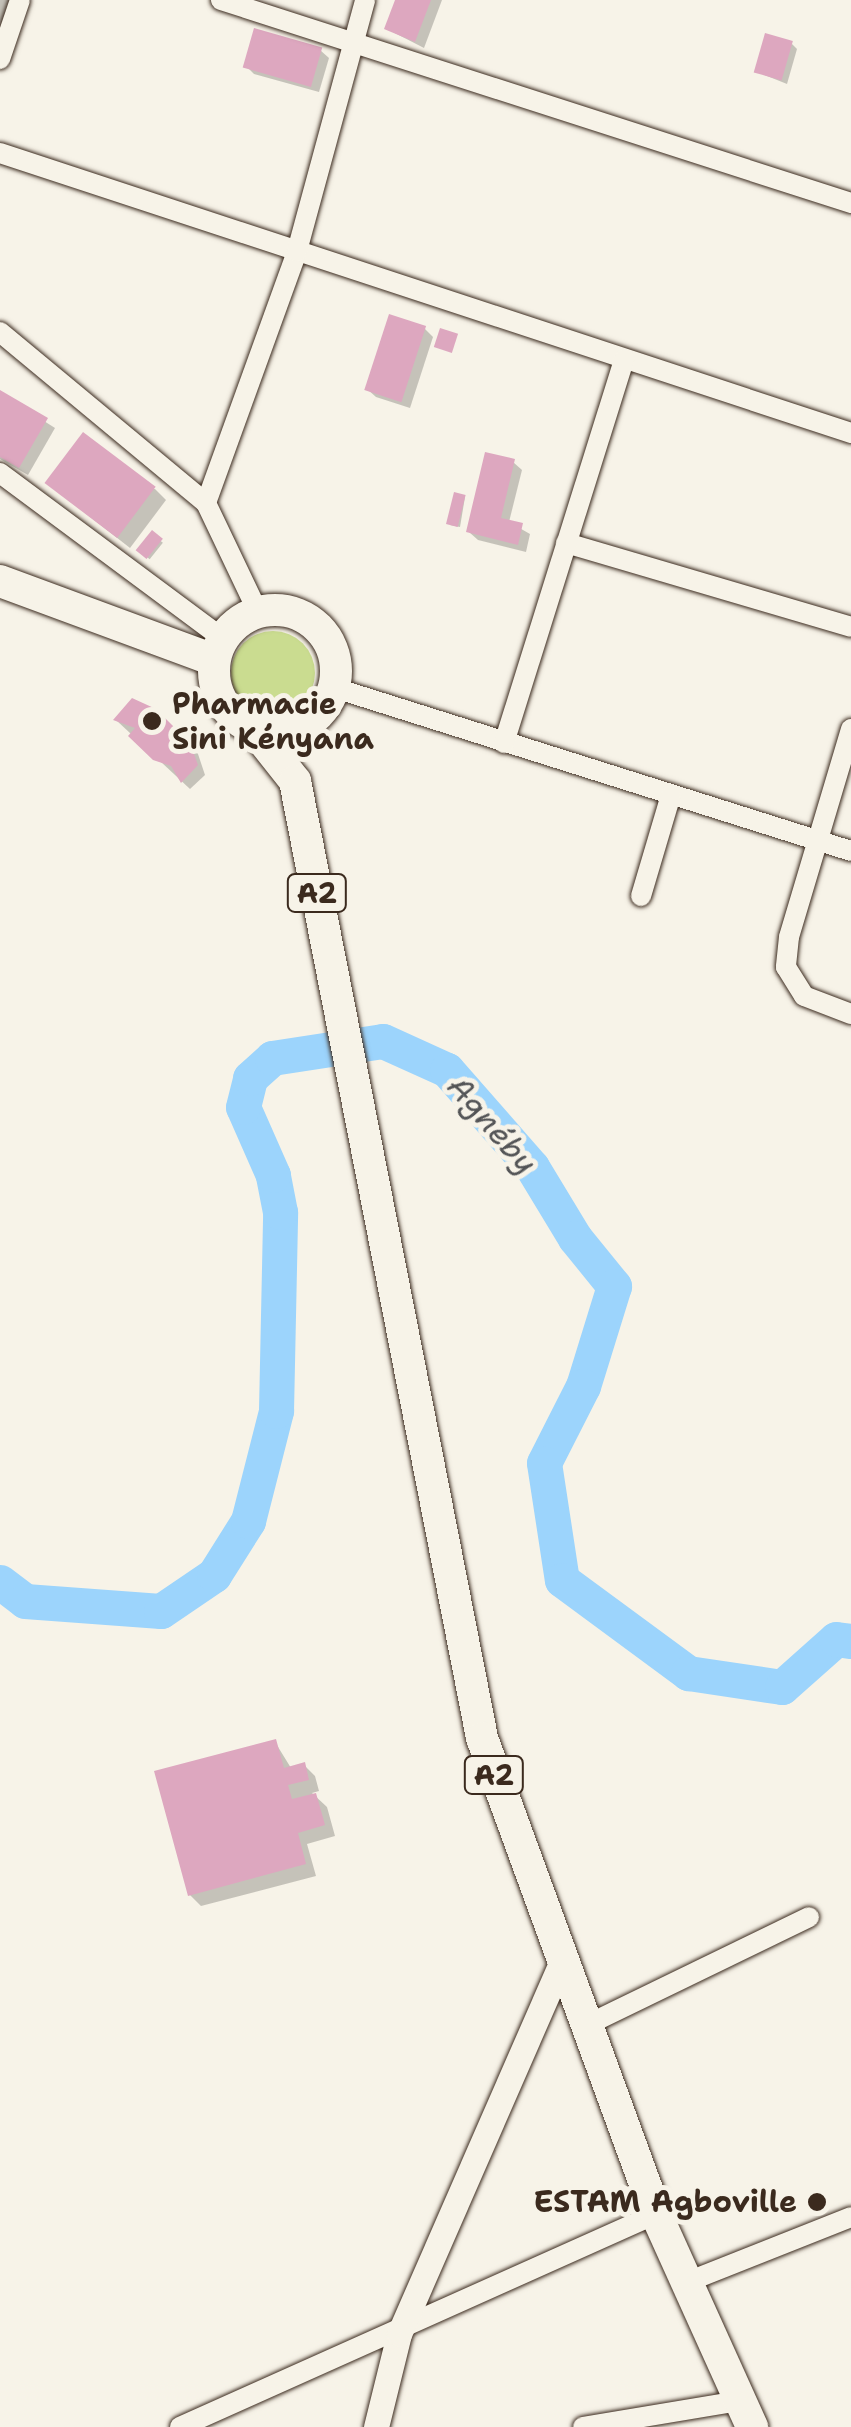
<!DOCTYPE html>
<html>
<head>
<meta charset="utf-8">
<style>
	body { margin:0 }
	#map { position:relative; width:851px; height:2427px; overflow:hidden; background:#f7f3e8; font-family:"Shantell Sans",sans-serif }
	div>[style] { position:absolute }
	[style*='--x'] { left:calc(var(--x)*1px); top:calc(var(--y)*1px); width:calc(var(--w)*1px); rotate:calc(var(--a)*1deg) }
	.green>* { inset:0; background:#cadc90 }
	.round { border-radius:50% }
	.shadow>* { inset:0; background:#0003; transform-origin:0 0 }
	.river>* { height:35px; margin:-17.5px; padding:0 17.5px; transform-origin:17.5px; border-radius:17.5px; background:#9cd4fc }
	.building>* { inset:0; background:#dda7bf; transform-origin:0 0 }
	.roads { filter:drop-shadow(0 0 2px #3b2a1e) drop-shadow(0 0 2px #3b2a1e) }
	.minor>* { height:20px; margin:-10px; padding:0 10px; transform-origin:10px; border-radius:10px; background:#f7f3e8 }
	.tertiary>* { height:25px; margin:-12.5px; padding:0 12.5px; transform-origin:12.5px; border-radius:12.5px; background:#f7f3e8 }
	.primary>* { height:32px; margin:-16px; padding:0 16px; transform-origin:16px; border-radius:16px; background:#f7f3e8 }
	.primary>.ring { margin:-16px; padding:0; box-sizing:content-box; background:none; border:32px solid #f7f3e8; border-radius:50% }
	.dots>* { width:28px; height:28px; translate:-50% -50%; box-sizing:border-box; border:5px solid #f7f3e8; border-radius:50% }
	span { translate:-50% -50%; white-space:nowrap; text-align:center; line-height:1.15; -webkit-text-stroke:10px #f7f3e8; paint-order:stroke }
	.shield-label span { padding:2px 8px; background:#f7f3e8; border:2px solid; border-radius:8px; -webkit-text-stroke-width:0 }
	.shield-label { font-size:28px; color:#3b2a1e; font-weight:700 }
	.poi-label { font-size:30px; color:#3b2a1e; font-weight:700 }
	.left { translate:0 -50%; text-align:left }
	.right { translate:-100% -50%; text-align:right }
	.water-label { font-size:32px; color:#535456; font-style:italic }
</style>
</head>
<body>
<div id="map">
	<div class="green">
		<i class="round" style="left:231px;top:631px;width:84px;height:84px"></i>
	</div>
	<div class="shadow">
		<i style="clip-path:polygon(0 0,18px 0,0 57px)"></i>
		<i style="clip-path:polygon(398px 0,442px 0,424px 48px,387px 29px)"></i>
		<i style="clip-path:polygon(792px 44px,797px 49px,787px 84px,757px 72px)"></i>
		<i style="clip-path:polygon(320px 50px,329px 58px,319px 92px,254px 74px,246px 66px)"></i>
		<i style="clip-path:polygon(424px 328px,433px 337px,410px 408px,376px 397px,367px 389px)"></i>
		<i style="clip-path:polygon(0 393px,55px 428px,28px 475px,0 459px)"></i>
		<i style="clip-path:polygon(513px 462px,522px 470px,509px 522px,530px 534px,526px 552px,478px 540px,469px 532px)"></i>
		<i style="clip-path:polygon(48px 484px,155px 489px,166px 500px,130px 548px)"></i>
		<i style="clip-path:polygon(465px 497px,460px 527px,450px 525px)"></i>
		<i style="left:152px;top:534px;width:14px;height:21px;rotate:39deg"></i>
		<i style="clip-path:polygon(154px 711px,198px 754px,205px 775px,190px 789px,116px 720px)"></i>
		<i style="clip-path:polygon(275px 1742px,291px 1768px,304px 1765px,315px 1776px,319px 1791px,312px 1793px,327px 1807px,335px 1836px,307px 1844px,316px 1876px,201px 1906px,190px 1895px)"></i>
	</div>
	<div class="river">
		<i style="--x:0;--y:1582;--w:31;--a:37"></i>
		<i style="--x:25;--y:1601;--w:136;--a:4.2"></i>
		<i style="--x:161;--y:1611;--w:64;--a:-34.2"></i>
		<i style="--x:214;--y:1575;--w:64;--a:-57.8"></i>
		<i style="--x:248;--y:1521;--w:114;--a:-75.7"></i>
		<i style="--x:276;--y:1411;--w:199;--a:-88.8"></i>
		<i style="--x:280;--y:1212;--w:38;--a:-101"></i>
		<i style="--x:273;--y:1175;--w:74;--a:-113.8"></i>
		<i style="--x:243;--y:1107;--w:30;--a:-76"></i>
		<i style="--x:250;--y:1078;--w:30;--a:-42"></i>
		<i style="--x:272;--y:1058;--w:112;--a:-8.7"></i>
		<i style="--x:383;--y:1041;--w:70;--a:24.4"></i>
		<i style="--x:447;--y:1070;--w:129;--a:48.8"></i>
		<i style="--x:532;--y:1167;--w:83;--a:58.8"></i>
		<i style="--x:575;--y:1238;--w:62;--a:50.9"></i>
		<i style="--x:614;--y:1286;--w:105;--a:107.2"></i>
		<i style="--x:583;--y:1386;--w:86;--a:116.9"></i>
		<i style="--x:544;--y:1463;--w:118;--a:81.3"></i>
		<i style="--x:562;--y:1580;--w:157;--a:36.4"></i>
		<i style="--x:688;--y:1673;--w:95;--a:8.5"></i>
		<i style="--x:782;--y:1687;--w:72;--a:-41.6"></i>
		<i style="--x:836;--y:1639;--w:15;--a:8"></i>
	</div>
	<div class="building">
		<i style="clip-path:polygon(395px 0,431px 0,415px 42px,384px 29px)"></i>
		<i style="left:254px;top:28px;width:71px;height:41px;rotate:16deg"></i>
		<i style="left:765px;top:33px;width:29px;height:41px;rotate:16deg"></i>
		<i style="left:389px;top:314px;width:39px;height:80px;rotate:18deg"></i>
		<i style="left:440px;top:328px;width:19px;height:20px;rotate:18deg"></i>
		<i style="clip-path:polygon(0 390px,48px 418px,19px 468px,0 457px)"></i>
		<i style="left:83px;top:432px;width:91px;height:64px;rotate:37deg"></i>
		<i style="clip-path:polygon(485px 452px,515px 459px,501px 518px,523px 523px,518px 545px,466px 532px)"></i>
		<i style="left:454px;top:492px;width:12px;height:33px;rotate:14deg"></i>
		<i style="left:152px;top:530px;width:14px;height:26px;rotate:39deg"></i>
		<i style="clip-path:polygon(132px 698px,156px 709px,190px 743px,198px 765px,181px 783px,171px 766px,153px 760px,128px 736px,135px 728px,113px 720px)"></i>
		<i style="clip-path:polygon(276px 1739px,284px 1768px,305px 1762px,309px 1780px,288px 1785px,292px 1799px,316px 1793px,325px 1825px,298px 1833px,306px 1864px,188px 1896px,154px 1771px)"></i>
	</div>
	<div class="roads">
		<div class="minor">
			<i style="--x:221;--y:0;--w:662;--a:17.86"></i>
			<i style="--x:0;--y:59;--w:62;--a:-71.3"></i>
			<i style="--x:0;--y:153;--w:896;--a:18.21"></i>
			<i style="--x:0;--y:332;--w:268;--a:39.7"></i>
			<i style="--x:206;--y:503;--w:121;--a:64.5"></i>
			<i style="--x:0;--y:473;--w:277;--a:36.6"></i>
			<i style="--x:206;--y:503;--w:268;--a:-70.1"></i>
			<i style="--x:297;--y:251;--w:260;--a:-74.8"></i>
			<i style="--x:566;--y:543;--w:297;--a:16.4"></i>
			<i style="--x:335;--y:688;--w:541;--a:17.53"></i>
			<i style="--x:851;--y:729;--w:217;--a:106.6"></i>
			<i style="--x:789;--y:937;--w:30;--a:96"></i>
			<i style="--x:786;--y:967;--w:34;--a:58"></i>
			<i style="--x:804;--y:996;--w:50;--a:21"></i>
			<i style="--x:504;--y:743;--w:402;--a:-72.6"></i>
			<i style="--x:641;--y:896;--w:105;--a:-73.5"></i>
			<i style="--x:585;--y:2026;--w:249;--a:-25.9"></i>
			<i style="--x:687;--y:2282;--w:176;--a:-21.6"></i>
			<i style="--x:180;--y:2427;--w:521;--a:-24.11"></i>
			<i style="--x:583;--y:2427;--w:158;--a:-9.5"></i>
		</div>
		<div class="tertiary">
			<i style="--x:376;--y:2427;--w:96;--a:-76.1"></i>
			<i style="--x:399;--y:2334;--w:404;--a:-66.4"></i>
		</div>
		<div class="primary">
			<i style="--x:0;--y:581;--w:228;--a:20.3"></i>
			<i class="ring" style="left:214px;top:610px;width:90px;height:90px"></i>
			<i style="--x:253;--y:728;--w:68;--a:51.6"></i>
			<i style="--x:295;--y:781;--w:975;--a:78.94"></i>
			<i style="--x:482;--y:1738;--w:507;--a:69.92"></i>
			<i style="--x:656;--y:2214;--w:234;--a:65.7"></i>
		</div>
	</div>
	<div class="dots">
		<i style="left:152px;top:721px;background:#3b2a1e"></i>
		<i style="left:817px;top:2202px;background:#3b2a1e"></i>
	</div>
	<div class="shield-label">
		<span style="left:317px;top:893px">A2</span>
		<span style="left:494px;top:1775px">A2</span>
	</div>
	<div class="poi-label">
		<span class="left" style="left:172px;top:721px">Pharmacie<br>Sini Kényana</span>
		<span class="right" style="left:797px;top:2202px">ESTAM Agboville</span>
	</div>
	<div class="water-label">
		<span style="left:492px;top:1125px;rotate:49deg">Agnéby</span>
	</div>
</div>
</body>
</html>
